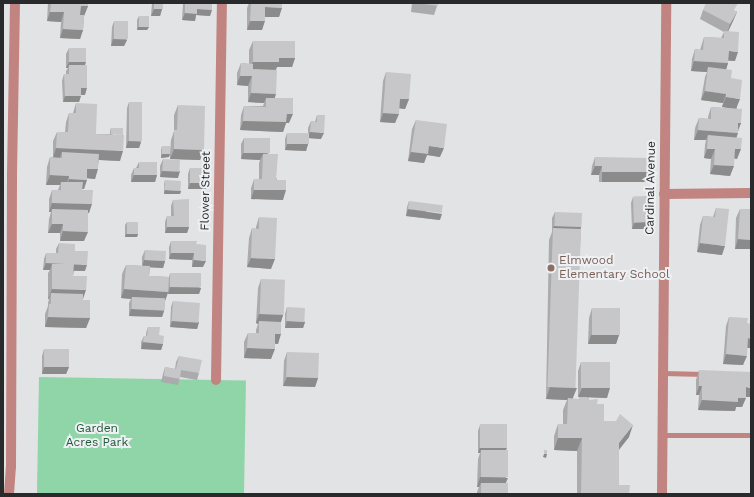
<!DOCTYPE html>
<html>
<head>
<meta charset="utf-8">
<style>
	body { margin:0 }
	#map { position:relative; width:754px; height:497px; overflow:hidden; background:#e1e3e5; font-family:"Work Sans",sans-serif }
	div>[style] { position:absolute }
	[style*='--x'] { left:calc(var(--x)*1px); top:calc(var(--y)*1px); width:calc(var(--w)*1px); rotate:calc(var(--a)*1deg) }
	.green>* { inset:0; background:#8fd5a8; transform-origin:0 0 }
	.service>* { height:5px; margin:-2.5px; padding:0 2.5px; transform-origin:2.5px; border-radius:2.5px; background:#c18480 }
	.minor>* { height:10px; margin:-5px; padding:0 5px; transform-origin:5px; border-radius:5px; background:#c18480 }
	.wall>* { inset:0; background:#abaaac }
	.shaded-wall>* { inset:0; background:#8b8b8c; transform-origin:0 0 }
	.building>* { inset:0; background:#c7c6c8; transform-origin:0 0 }
	.dots>* { width:11px; height:11px; translate:-50% -50%; box-sizing:border-box; border:2px solid #eef0f3; border-radius:50% }
	span { translate:-50% -50%; white-space:nowrap; text-align:center; line-height:1.15; -webkit-text-stroke:4px #eef0f3; paint-order:stroke }
	.street-label { font-size:12px; color:#292a2b }
	.education-label { font-size:12px; color:#785e54 }
	.left { translate:0 -50%; text-align:left }
	.park-label { font-size:12px; color:#1e5a39 }
	.frame { position:absolute; inset:0; border:4px solid #292a2b; pointer-events:none }
</style>
</head>
<body>
<div id="map">
	<div class="green">
		<i style="left:39px;top:377px;width:207px;height:117px;rotate:1deg"></i>
	</div>
	<div class="service">
		<i style="--x:663;--y:373;--w:41;--a:1.4"></i>
		<i style="--x:662;--y:435;--w:89;--a:0"></i>
	</div>
	<div class="minor">
		<i style="--x:664;--y:194;--w:87;--a:-0.7"></i>
		<i style="--x:216;--y:380;--w:377;--a:-89.1"></i>
		<i style="--x:9;--y:494;--w:27;--a:-86"></i>
		<i style="--x:11;--y:467;--w:293;--a:-89.8"></i>
		<i style="--x:12;--y:174;--w:171;--a:-89"></i>
		<i style="--x:662;--y:494;--w:491;--a:-89.5"></i>
	</div>
	<div class="wall">
		<i style="clip-path:polygon(48px 3px,88px 3px,88px 6px,84px 16px,83px 30px,80px 39px,60px 38px,61px 22px,47px 21px)"></i>
		<i style="clip-path:polygon(152px 3px,163px 3px,162px 9px,160px 16px,151px 16px)"></i>
		<i style="clip-path:polygon(183px 3px,212px 3px,210px 16px,196px 15px,195px 21px,182px 20px)"></i>
		<i style="clip-path:polygon(249px 3px,285px 3px,284px 4px,282px 4px,279px 17px,265px 17px,262px 30px,247px 30px,247px 8px)"></i>
		<i style="clip-path:polygon(412px 3px,438px 3px,434px 15px,411px 12px)"></i>
		<i style="clip-path:polygon(703px 10px,736px 11px,737px 12px,733px 21px,728px 31px,735px 61px,728px 61px,728px 63px,726px 70px,731px 78px,737px 109px,741px 123px,736px 138px,737px 159px,734px 158px,730px 176px,710px 174px,711px 159px,704px 158px,705px 145px,706px 140px,694px 140px,695px 128px,699px 118px,708px 119px,708px 117px,711px 107px,736px 109px,722px 107px,723px 103px,701px 100px,705px 77px,707px 72px,691px 71px,692px 59px,695px 49px,700px 50px,701px 47px,704px 37px,721px 38px,724px 32px,700px 19px)"></i>
		<i style="clip-path:polygon(139px 16px,149px 27px,147px 30px,137px 30px,137px 20px)"></i>
		<i style="clip-path:polygon(114px 21px,127px 40px,124px 46px,111px 46px,112px 27px)"></i>
		<i style="clip-path:polygon(253px 41px,295px 58px,292px 67px,277px 67px,276px 70px,275px 98px,289px 123px,286px 123px,283px 132px,240px 130px,241px 115px,244px 106px,263px 106px,264px 103px,248px 102px,248px 86px,237px 85px,237px 73px,241px 63px,249px 64px,249px 50px)"></i>
		<i style="clip-path:polygon(69px 48px,85px 65px,85px 95px,81px 95px,79px 102px,63px 102px,62px 81px,64px 74px,66px 74px,66px 71px,68px 68px,66px 68px,66px 54px)"></i>
		<i style="clip-path:polygon(386px 72px,409px 99px,405px 109px,399px 108px,395px 123px,380px 122px,383px 81px)"></i>
		<i style="clip-path:polygon(129px 102px,141px 142px,139px 148px,126px 148px,127px 108px)"></i>
		<i style="clip-path:polygon(76px 103px,96px 134px,110px 134px,110px 131px,111px 128px,120px 161px,99px 160px,95px 179px,87px 178px,84px 189px,82px 189px,89px 213px,88px 213px,84px 241px,60px 241px,60px 233px,48px 233px,49px 219px,51px 212px,49px 212px,49px 199px,52px 190px,58px 190px,60px 185px,46px 185px,47px 167px,50px 157px,53px 157px,53px 141px,57px 132px,65px 132px,66px 122px,69px 113px,73px 113px)"></i>
		<i style="clip-path:polygon(178px 105px,204px 150px,200px 160px,170px 159px,170px 154px,169px 157px,161px 158px,161px 150px,162px 146px,170px 153px,171px 140px,174px 131px,174px 115px)"></i>
		<i style="clip-path:polygon(317px 115px,321px 139px,309px 138px,308px 144px,306px 151px,285px 150px,285px 139px,287px 133px,308px 133px,308px 128px,311px 121px,315px 122px)"></i>
		<i style="clip-path:polygon(416px 120px,440px 157px,427px 155px,424px 163px,408px 161px,412px 129px)"></i>
		<i style="clip-path:polygon(244px 138px,269px 154px,283px 200px,251px 199px,251px 188px,254px 179px,259px 179px,259px 163px,260px 160px,241px 159px,241px 144px)"></i>
		<i style="clip-path:polygon(595px 157px,648px 172px,645px 182px,599px 182px,599px 175px,591px 175px,592px 166px)"></i>
		<i style="clip-path:polygon(163px 159px,178px 178px,160px 177px,160px 166px)"></i>
		<i style="clip-path:polygon(139px 162px,157px 175px,155px 182px,131px 182px,131px 175px,134px 168px,136px 168px)"></i>
		<i style="clip-path:polygon(190px 168px,206px 189px,188px 189px,188px 174px)"></i>
		<i style="clip-path:polygon(165px 180px,181px 191px,180px 194px,164px 194px,164px 184px)"></i>
		<i style="clip-path:polygon(633px 197px,648px 222px,645px 229px,632px 229px,631px 203px)"></i>
		<i style="clip-path:polygon(173px 200px,189px 227px,187px 233px,165px 233px,165px 222px,167px 216px,171px 216px,171px 206px)"></i>
		<i style="clip-path:polygon(409px 201px,440px 220px,406px 216px,407px 207px)"></i>
		<i style="clip-path:polygon(716px 208px,722px 255px,697px 252px,700px 225px,703px 216px,713px 217px)"></i>
		<i style="clip-path:polygon(740px 209px,751px 209px,751px 249px,735px 249px,736px 218px)"></i>
		<i style="clip-path:polygon(555px 212px,581px 227px,573px 399px,579px 399px,580px 397px,578px 397px,578px 371px,581px 362px,607px 398px,588px 397px,589px 400px,597px 404px,604px 421px,629px 437px,619px 449px,619px 485px,629px 494px,577px 494px,577px 451px,554px 450px,554px 436px,558px 424px,563px 424px,563px 410px,567px 400px,546px 399px,549px 240px,552px 232px,552px 218px)"></i>
		<i style="clip-path:polygon(259px 217px,271px 269px,247px 267px,249px 238px,252px 228px,256px 229px,256px 227px)"></i>
		<i style="clip-path:polygon(127px 222px,138px 234px,137px 237px,125px 237px,125px 225px)"></i>
		<i style="clip-path:polygon(171px 241px,196px 244px,203px 267px,192px 267px,192px 260px,169px 259px,169px 247px)"></i>
		<i style="clip-path:polygon(59px 243px,75px 251px,85px 271px,74px 271px,73px 276px,83px 299px,83px 300px,90px 318px,86px 328px,45px 327px,45px 314px,48px 306px,48px 303px,49px 299px,48px 299px,48px 273px,50px 270px,43px 270px,44px 259px,46px 253px,56px 253px,56px 249px)"></i>
		<i style="clip-path:polygon(145px 250px,165px 261px,163px 268px,150px 267px,149px 276px,169px 277px,170px 273px,201px 288px,199px 294px,168px 294px,168px 293px,165px 301px,164px 311px,162px 317px,129px 316px,129px 303px,131px 299px,121px 298px,122px 274px,126px 265px,142px 266px,142px 257px)"></i>
		<i style="clip-path:polygon(261px 279px,283px 315px,281px 322px,278px 344px,275px 344px,271px 359px,244px 358px,244px 342px,248px 333px,256px 333px,256px 330px,258px 324px,256px 323px,258px 288px)"></i>
		<i style="clip-path:polygon(173px 301px,199px 322px,197px 329px,170px 327px,171px 307px)"></i>
		<i style="clip-path:polygon(287px 307px,305px 322px,303px 328px,285px 328px,285px 314px)"></i>
		<i style="clip-path:polygon(592px 308px,619px 335px,616px 344px,588px 344px,589px 318px)"></i>
		<i style="clip-path:polygon(729px 317px,747px 323px,751px 348px,747px 348px,743px 365px,723px 364px,726px 326px)"></i>
		<i style="clip-path:polygon(148px 327px,163px 344px,161px 350px,141px 349px,141px 342px,144px 336px,146px 336px,146px 333px)"></i>
		<i style="clip-path:polygon(44px 349px,69px 367px,66px 374px,42px 374px,42px 356px)"></i>
		<i style="clip-path:polygon(287px 352px,318px 378px,315px 387px,283px 386px,284px 361px)"></i>
		<i style="clip-path:polygon(179px 356px,199px 373px,197px 380px,180px 377px,178px 385px,161px 382px,163px 374px,165px 367px,175px 369px,176px 362px)"></i>
		<i style="clip-path:polygon(699px 370px,746px 397px,742px 407px,736px 407px,735px 411px,698px 410px,699px 395px,696px 395px,696px 380px)"></i>
		<i style="clip-path:polygon(480px 425px,506px 450px,506px 483px,507px 494px,477px 494px,477px 492px,479px 487px,477px 487px,478px 459px,480px 453px,478px 453px,478px 431px)"></i>
	</div>
	<div class="shaded-wall">
		<i style="clip-path:polygon(81px 6px,88px 6px,84px 16px,77px 15px)"></i>
		<i style="clip-path:polygon(265px 7px,282px 8px,279px 17px,262px 17px)"></i>
		<i style="clip-path:polygon(154px 9px,162px 9px,160px 16px,151px 16px)"></i>
		<i style="clip-path:polygon(197px 9px,212px 10px,210px 16px,196px 15px,195px 21px,182px 20px,185px 13px)"></i>
		<i style="clip-path:polygon(50px 12px,64px 12px,61px 22px,47px 21px)"></i>
		<i style="clip-path:polygon(737px 12px,733px 21px,727px 34px,730px 24px)"></i>
		<i style="clip-path:polygon(250px 21px,265px 21px,262px 30px,247px 30px)"></i>
		<i style="clip-path:polygon(138px 27px,149px 27px,147px 30px,137px 30px)"></i>
		<i style="clip-path:polygon(63px 29px,83px 30px,80px 39px,60px 38px)"></i>
		<i style="clip-path:polygon(113px 39px,127px 40px,124px 46px,111px 46px)"></i>
		<i style="clip-path:polygon(729px 51px,738px 52px,735px 61px,726px 60px)"></i>
		<i style="clip-path:polygon(279px 58px,295px 58px,292px 67px,277px 67px,275px 71px,249px 71px,253px 62px)"></i>
		<i style="clip-path:polygon(694px 61px,728px 63px,725px 73px,708px 67px,707px 72px,691px 71px)"></i>
		<i style="clip-path:polygon(69px 62px,86px 62px,84px 68px,69px 65px,68px 68px,66px 68px)"></i>
		<i style="clip-path:polygon(240px 76px,252px 76px,248px 86px,237px 85px)"></i>
		<i style="clip-path:polygon(81px 88px,87px 88px,85px 95px,79px 95px)"></i>
		<i style="clip-path:polygon(705px 91px,726px 94px,723px 103px,701px 100px)"></i>
		<i style="clip-path:polygon(251px 93px,276px 94px,273px 103px,266px 98px,264px 103px,248px 102px)"></i>
		<i style="clip-path:polygon(65px 96px,81px 96px,79px 102px,63px 102px)"></i>
		<i style="clip-path:polygon(726px 97px,740px 99px,736px 109px,722px 107px)"></i>
		<i style="clip-path:polygon(400px 99px,409px 99px,405px 109px,396px 108px)"></i>
		<i style="clip-path:polygon(383px 113px,399px 114px,395px 123px,380px 122px)"></i>
		<i style="clip-path:polygon(287px 114px,293px 114px,289px 123px,286px 123px,283px 132px,240px 130px,243px 121px)"></i>
		<i style="clip-path:polygon(738px 123px,741px 123px,737px 132px)"></i>
		<i style="clip-path:polygon(698px 130px,738px 133px,735px 142px,708px 135px,706px 140px,694px 140px)"></i>
		<i style="clip-path:polygon(310px 132px,324px 133px,321px 139px,307px 138px)"></i>
		<i style="clip-path:polygon(128px 141px,141px 142px,139px 148px,126px 148px)"></i>
		<i style="clip-path:polygon(287px 144px,308px 144px,306px 151px,285px 150px)"></i>
		<i style="clip-path:polygon(429px 146px,444px 148px,440px 157px,427px 155px,424px 163px,408px 161px,411px 152px)"></i>
		<i style="clip-path:polygon(56px 148px,123px 151px,120px 161px,62px 158px,62px 152px,60px 158px,53px 158px)"></i>
		<i style="clip-path:polygon(174px 149px,204px 150px,200px 160px,170px 159px)"></i>
		<i style="clip-path:polygon(707px 149px,715px 149px,711px 159px,704px 158px)"></i>
		<i style="clip-path:polygon(735px 149px,741px 149px,737px 159px,732px 158px)"></i>
		<i style="clip-path:polygon(243px 153px,269px 153px,263px 154px,260px 160px,241px 159px)"></i>
		<i style="clip-path:polygon(162px 154px,170px 154px,169px 157px,161px 158px)"></i>
		<i style="clip-path:polygon(714px 165px,734px 166px,730px 176px,710px 174px)"></i>
		<i style="clip-path:polygon(595px 166px,602px 166px,599px 175px,591px 175px)"></i>
		<i style="clip-path:polygon(87px 169px,98px 169px,95px 179px,84px 178px)"></i>
		<i style="clip-path:polygon(162px 171px,180px 171px,178px 178px,160px 177px)"></i>
		<i style="left:602px;top:172px;width:46px;height:10px"></i>
		<i style="clip-path:polygon(50px 175px,69px 176px,66px 186px,61px 182px,60px 185px,46px 185px)"></i>
		<i style="clip-path:polygon(134px 175px,157px 175px,155px 182px,131px 182px)"></i>
		<i style="clip-path:polygon(69px 179px,87px 180px,84px 189px,66px 188px)"></i>
		<i style="clip-path:polygon(190px 183px,208px 183px,206px 189px,188px 189px)"></i>
		<i style="clip-path:polygon(165px 190px,181px 191px,180px 194px,164px 194px)"></i>
		<i style="clip-path:polygon(254px 190px,286px 190px,283px 200px,251px 199px)"></i>
		<i style="clip-path:polygon(52px 203px,92px 204px,89px 213px,52px 212px,52px 209px,51px 212px,49px 212px)"></i>
		<i style="clip-path:polygon(408px 209px,442px 214px,440px 220px,406px 216px)"></i>
		<i style="clip-path:polygon(648px 222px,645px 229px,632px 229px,634px 223px)"></i>
		<i style="clip-path:polygon(52px 224px,63px 224px,60px 233px,48px 233px)"></i>
		<i style="clip-path:polygon(554px 226px,581px 227px,579px 234px,553px 228px,551px 232px)"></i>
		<i style="clip-path:polygon(167px 227px,189px 227px,187px 233px,165px 233px)"></i>
		<i style="clip-path:polygon(63px 231px,88px 232px,84px 241px,60px 241px)"></i>
		<i style="clip-path:polygon(126px 234px,138px 234px,137px 237px,125px 237px)"></i>
		<i style="clip-path:polygon(738px 239px,751px 240px,751px 249px,735px 249px)"></i>
		<i style="clip-path:polygon(700px 243px,725px 246px,722px 255px,697px 252px)"></i>
		<i style="clip-path:polygon(171px 253px,194px 253px,192px 260px,169px 259px)"></i>
		<i style="clip-path:polygon(251px 258px,275px 259px,271px 269px,247px 267px)"></i>
		<i style="clip-path:polygon(144px 260px,165px 261px,163px 268px,142px 267px)"></i>
		<i style="clip-path:polygon(194px 260px,206px 261px,203px 267px,192px 267px)"></i>
		<i style="clip-path:polygon(46px 263px,87px 265px,85px 271px,52px 270px,52px 264px,50px 270px,43px 270px)"></i>
		<i style="clip-path:polygon(170px 287px,201px 288px,199px 294px,168px 294px)"></i>
		<i style="clip-path:polygon(52px 289px,86px 290px,83px 299px,51px 293px,49px 299px,48px 299px)"></i>
		<i style="clip-path:polygon(124px 289px,168px 292px,165px 301px,132px 297px,131px 299px,121px 298px)"></i>
		<i style="clip-path:polygon(131px 309px,164px 311px,162px 317px,129px 316px)"></i>
		<i style="clip-path:polygon(259px 314px,283px 315px,280px 325px,259px 321px,258px 324px,256px 323px)"></i>
		<i style="clip-path:polygon(48px 317px,90px 318px,86px 328px,45px 327px)"></i>
		<i style="clip-path:polygon(172px 321px,199px 322px,197px 329px,170px 327px)"></i>
		<i style="clip-path:polygon(287px 321px,305px 322px,303px 328px,285px 328px)"></i>
		<i style="clip-path:polygon(275px 334px,281px 334px,278px 344px,272px 343px)"></i>
		<i style="clip-path:polygon(591px 335px,619px 335px,616px 344px,588px 344px)"></i>
		<i style="clip-path:polygon(748px 338px,751px 339px,751px 348px,745px 348px)"></i>
		<i style="clip-path:polygon(143px 342px,163px 344px,161px 350px,141px 349px)"></i>
		<i style="clip-path:polygon(247px 348px,275px 349px,271px 359px,244px 358px)"></i>
		<i style="clip-path:polygon(726px 354px,747px 356px,743px 365px,723px 364px)"></i>
		<i style="clip-path:polygon(44px 367px,69px 367px,66px 374px,42px 374px)"></i>
		<i style="clip-path:polygon(287px 377px,318px 378px,315px 387px,283px 386px)"></i>
		<i style="clip-path:polygon(699px 386px,702px 386px,699px 395px,696px 395px)"></i>
		<i style="clip-path:polygon(550px 387px,577px 388px,572px 400px,568px 398px,567px 400px,546px 399px)"></i>
		<i style="clip-path:polygon(746px 387px,751px 388px,751px 397px,742px 397px)"></i>
		<i style="clip-path:polygon(582px 388px,610px 388px,607px 398px,578px 397px)"></i>
		<i style="clip-path:polygon(738px 398px,746px 398px,742px 407px,736px 407px,735px 411px,698px 410px,702px 400px)"></i>
		<i style="clip-path:polygon(633px 425px,629px 437px,615px 455px,619px 443px)"></i>
		<i style="clip-path:polygon(558px 438px,582px 438px,577px 451px,554px 450px)"></i>
		<i style="clip-path:polygon(480px 447px,507px 448px,504px 454px,481px 450px,480px 453px,478px 453px)"></i>
		<i style="clip-path:polygon(544px 454px,547px 454px,546px 458px,543px 457px)"></i>
		<i style="clip-path:polygon(480px 477px,508px 478px,504px 487px,481px 483px,479px 487px,477px 487px)"></i>
	</div>
	<div class="building">
		<i style="clip-path:polygon(51px 3px,88px 3px,88px 6px,81px 6px,80px 15px,84px 15px,83px 30px,63px 29px,64px 12px,50px 12px)"></i>
		<i style="left:154px;top:3px;width:9px;height:6px"></i>
		<i style="clip-path:polygon(185px 3px,212px 3px,212px 10px,197px 9px,197px 14px,185px 13px)"></i>
		<i style="clip-path:polygon(251px 3px,282px 3px,282px 8px,265px 7px,265px 21px,250px 21px)"></i>
		<i style="clip-path:polygon(417px 3px,438px 3px,438px 6px)"></i>
		<i style="clip-path:polygon(706px 3px,738px 3px,734px 10px,737px 12px,730px 24px,703px 10px)"></i>
		<i style="left:139px;top:16px;width:10px;height:11px"></i>
		<i style="left:114px;top:21px;width:14px;height:18px"></i>
		<i style="clip-path:polygon(724px 31px,739px 32px,738px 52px,729px 51px,728px 63px,694px 61px,695px 49px,703px 50px,704px 37px,724px 38px)"></i>
		<i style="clip-path:polygon(253px 41px,295px 41px,295px 58px,279px 58px,279px 62px,253px 62px)"></i>
		<i style="left:69px;top:48px;width:17px;height:14px"></i>
		<i style="clip-path:polygon(241px 63px,253px 64px,253px 69px,277px 70px,276px 94px,251px 93px,252px 76px,240px 76px)"></i>
		<i style="clip-path:polygon(69px 65px,87px 65px,87px 88px,81px 88px,81px 96px,65px 96px,64px 74px,69px 74px)"></i>
		<i style="clip-path:polygon(708px 67px,732px 70px,731px 78px,742px 80px,740px 99px,726px 97px,726px 94px,705px 91px)"></i>
		<i style="clip-path:polygon(386px 72px,411px 74px,409px 99px,400px 99px,399px 114px,383px 113px)"></i>
		<i style="clip-path:polygon(266px 98px,293px 98px,293px 114px,287px 114px,286px 122px,243px 121px,244px 106px,266px 107px)"></i>
		<i style="left:129px;top:102px;width:13px;height:39px"></i>
		<i style="clip-path:polygon(76px 103px,97px 104px,96px 134px,124px 135px,123px 151px,56px 148px,57px 132px,68px 132px,69px 113px,76px 113px)"></i>
		<i style="clip-path:polygon(178px 105px,205px 106px,204px 150px,174px 149px,174px 130px,177px 130px)"></i>
		<i style="clip-path:polygon(711px 107px,742px 109px,741px 123px,738px 123px,738px 133px,698px 130px,699px 118px,711px 119px)"></i>
		<i style="clip-path:polygon(317px 115px,325px 115px,324px 133px,310px 132px,311px 121px,317px 122px)"></i>
		<i style="clip-path:polygon(416px 120px,447px 124px,444px 148px,429px 146px,428px 154px,411px 152px)"></i>
		<i style="clip-path:polygon(111px 128px,123px 128px,123px 135px,111px 134px)"></i>
		<i style="left:287px;top:133px;width:22px;height:11px"></i>
		<i style="clip-path:polygon(708px 135px,742px 138px,741px 149px,735px 149px,734px 166px,714px 165px,715px 149px,707px 149px)"></i>
		<i style="left:244px;top:138px;width:26px;height:15px"></i>
		<i style="left:162px;top:146px;width:8px;height:8px"></i>
		<i style="clip-path:polygon(62px 152px,99px 154px,98px 169px,87px 169px,87px 180px,69px 179px,69px 176px,50px 175px,50px 157px,62px 158px)"></i>
		<i style="clip-path:polygon(263px 154px,278px 154px,276px 180px,286px 180px,286px 190px,254px 190px,254px 179px,262px 179px)"></i>
		<i style="clip-path:polygon(595px 157px,648px 158px,648px 172px,602px 172px,602px 166px,595px 166px)"></i>
		<i style="left:163px;top:159px;width:17px;height:12px;rotate:3deg"></i>
		<i style="clip-path:polygon(139px 162px,157px 162px,157px 175px,134px 175px,134px 168px,139px 168px)"></i>
		<i style="left:190px;top:168px;width:18px;height:15px"></i>
		<i style="left:165px;top:180px;width:16px;height:10px;rotate:4deg"></i>
		<i style="clip-path:polygon(61px 182px,83px 182px,82px 190px,93px 190px,92px 204px,52px 203px,52px 190px,61px 190px)"></i>
		<i style="left:647px;top:196px;width:26px;height:14px;rotate:88deg"></i>
		<i style="clip-path:polygon(189px 199px,189px 227px,167px 227px,167px 216px,174px 216px,173px 200px)"></i>
		<i style="left:409px;top:201px;width:34px;height:8px;rotate:7deg"></i>
		<i style="clip-path:polygon(716px 208px,729px 209px,725px 246px,700px 243px,703px 216px,715px 217px)"></i>
		<i style="clip-path:polygon(52px 209px,88px 210px,88px 232px,63px 231px,63px 224px,52px 224px)"></i>
		<i style="clip-path:polygon(740px 209px,751px 209px,751px 240px,738px 239px)"></i>
		<i style="left:555px;top:212px;width:27px;height:14px;rotate:2deg"></i>
		<i style="clip-path:polygon(259px 217px,277px 218px,275px 259px,251px 258px,252px 228px,259px 229px)"></i>
		<i style="left:127px;top:222px;width:11px;height:12px"></i>
		<i style="left:553px;top:228px;width:28px;height:159px;rotate:2deg"></i>
		<i style="clip-path:polygon(171px 241px,197px 241px,196px 244px,206px 245px,206px 261px,194px 260px,194px 253px,171px 253px)"></i>
		<i style="clip-path:polygon(59px 243px,75px 244px,75px 251px,88px 251px,87px 265px,46px 263px,46px 253px,58px 253px)"></i>
		<i style="left:145px;top:250px;width:21px;height:10px;rotate:3deg"></i>
		<i style="clip-path:polygon(52px 264px,74px 264px,73px 276px,87px 276px,86px 290px,52px 289px)"></i>
		<i style="clip-path:polygon(126px 265px,150px 266px,149px 276px,169px 277px,168px 292px,124px 289px)"></i>
		<i style="left:170px;top:273px;width:31px;height:14px"></i>
		<i style="left:261px;top:279px;width:24px;height:35px;rotate:2deg"></i>
		<i style="clip-path:polygon(51px 293px,83px 294px,83px 300px,90px 300px,90px 318px,48px 317px,49px 304px,51px 304px)"></i>
		<i style="left:132px;top:297px;width:33px;height:12px;rotate:2deg"></i>
		<i style="left:173px;top:301px;width:27px;height:20px;rotate:4deg"></i>
		<i style="left:287px;top:307px;width:18px;height:14px;rotate:3deg"></i>
		<i style="left:592px;top:308px;width:28px;height:27px"></i>
		<i style="clip-path:polygon(729px 317px,748px 318px,747px 323px,751px 324px,751px 339px,748px 338px,747px 356px,726px 354px)"></i>
		<i style="clip-path:polygon(259px 321px,281px 322px,281px 334px,275px 334px,275px 349px,247px 348px,248px 333px,259px 333px)"></i>
		<i style="clip-path:polygon(148px 327px,160px 327px,159px 335px,164px 336px,163px 344px,143px 342px,144px 336px,147px 336px)"></i>
		<i style="left:44px;top:349px;width:25px;height:18px"></i>
		<i style="left:287px;top:352px;width:32px;height:25px;rotate:2deg"></i>
		<i style="clip-path:polygon(179px 356px,202px 360px,199px 373px,181px 370px,180px 379px,164px 376px,165px 367px,176px 369px)"></i>
		<i style="left:581px;top:362px;width:29px;height:26px"></i>
		<i style="clip-path:polygon(699px 370px,751px 372px,751px 388px,746px 387px,746px 398px,738px 398px,738px 402px,702px 400px,702px 386px,699px 386px)"></i>
		<i style="clip-path:polygon(581px 397px,587px 397px,589px 400px,598px 399px,597px 404px,604px 404px,604px 421px,616px 421px,620px 414px,633px 425px,619px 443px,619px 485px,630px 485px,629px 494px,581px 494px,582px 438px,558px 438px,558px 424px,567px 424px,568px 398px,579px 399px)"></i>
		<i style="left:507px;top:424px;width:24px;height:27px;rotate:90deg"></i>
		<i style="left:481px;top:450px;width:27px;height:27px"></i>
		<i style="left:544px;top:450px;width:3px;height:4px"></i>
		<i style="left:481px;top:483px;width:27px;height:11px"></i>
	</div>
	<div class="dots">
		<i style="left:551px;top:268px;background:#8d6e63"></i>
	</div>
	<div class="street-label">
		<span style="left:651px;top:188px;rotate:-89deg">Cardinal Avenue</span>
		<span style="left:206px;top:191px;rotate:-89deg">Flower Street</span>
	</div>
	<div class="education-label">
		<span class="left" style="left:559px;top:268px">Elmwood<br>Elementary School</span>
	</div>
	<div class="park-label">
		<span style="left:97px;top:436px">Garden<br>Acres Park</span>
	</div>
	<div class="frame"></div>
</div>
</body>
</html>
